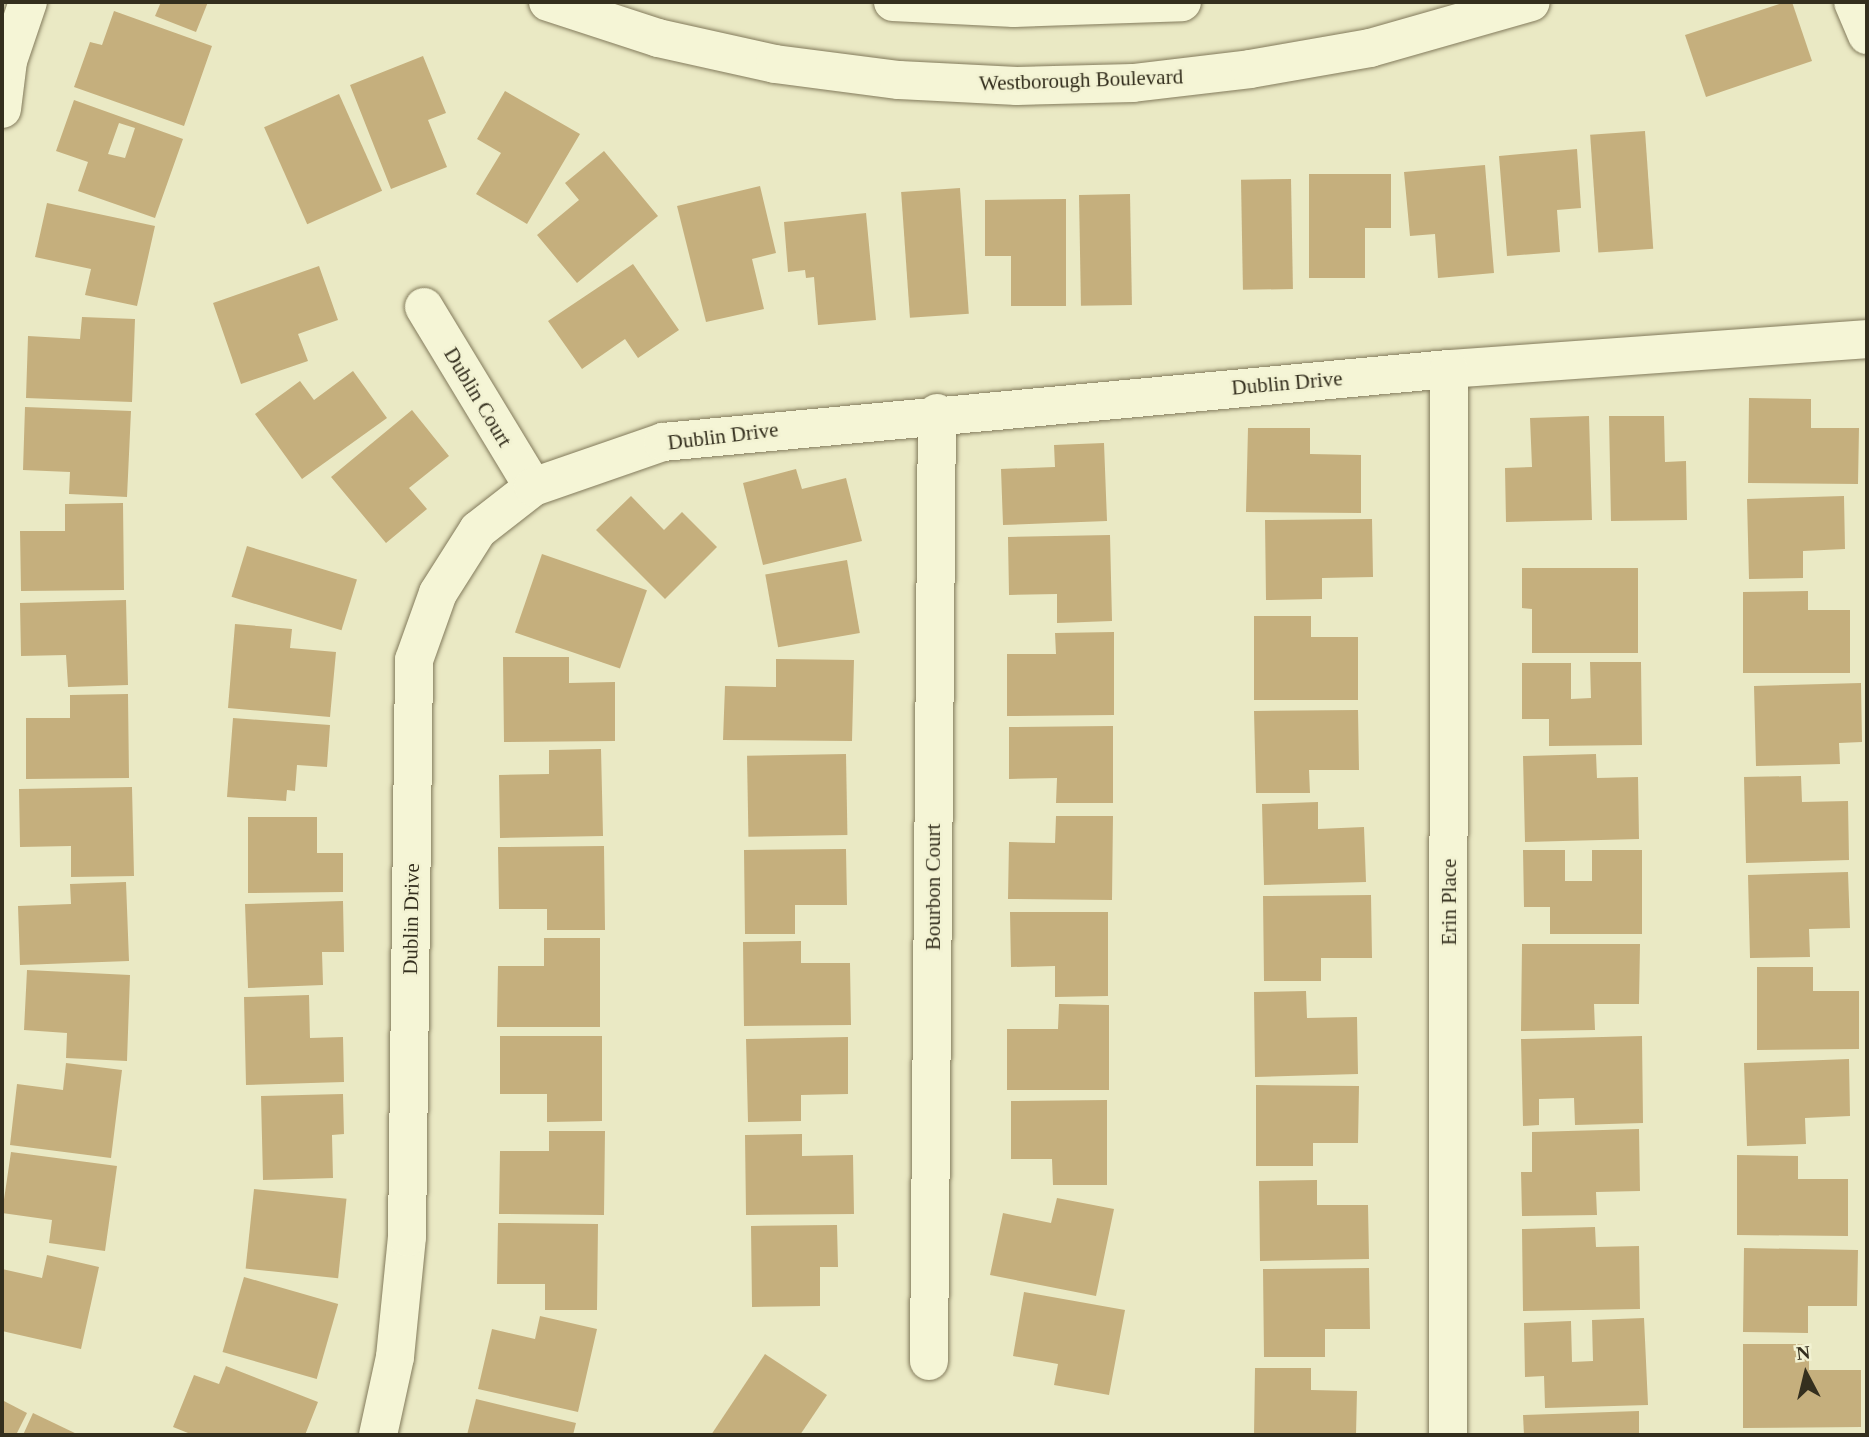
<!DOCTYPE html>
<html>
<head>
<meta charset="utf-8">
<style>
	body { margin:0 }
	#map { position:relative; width:1869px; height:1437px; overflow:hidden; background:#eae9c4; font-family:Georgia,serif }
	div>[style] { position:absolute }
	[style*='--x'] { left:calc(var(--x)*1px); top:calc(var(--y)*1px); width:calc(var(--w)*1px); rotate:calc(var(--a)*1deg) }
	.building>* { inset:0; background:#c5af7d; transform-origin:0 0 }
	.roads { filter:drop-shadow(0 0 2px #837b5c) drop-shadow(0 0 2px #837b5c) }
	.street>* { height:38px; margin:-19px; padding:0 19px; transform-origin:19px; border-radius:19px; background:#f5f5d6 }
	.secondary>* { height:38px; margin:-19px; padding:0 19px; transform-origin:19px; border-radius:19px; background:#f5f5d6 }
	span { translate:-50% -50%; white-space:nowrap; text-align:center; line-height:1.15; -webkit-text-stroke:5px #f2f2d2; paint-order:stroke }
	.street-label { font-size:21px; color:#342f1e }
	.frame { position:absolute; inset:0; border:4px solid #342f1e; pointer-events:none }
	.north { position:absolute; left:1771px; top:1339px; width:70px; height:70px; -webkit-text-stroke:5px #f2f2d2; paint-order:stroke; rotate:353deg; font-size:19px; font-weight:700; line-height:28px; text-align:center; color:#342f1e }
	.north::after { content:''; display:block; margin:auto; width:24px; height:32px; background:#342f1e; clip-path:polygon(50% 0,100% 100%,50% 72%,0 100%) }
</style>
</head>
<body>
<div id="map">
	<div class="building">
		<i style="clip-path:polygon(161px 2px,208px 2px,196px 32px,155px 16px)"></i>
		<i style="clip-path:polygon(1785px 2px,1792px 2px,1812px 61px,1706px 97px,1685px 35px)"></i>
		<i style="clip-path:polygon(114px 11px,212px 46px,184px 126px,74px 87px,90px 42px,102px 45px)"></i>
		<i style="clip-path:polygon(423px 56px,446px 113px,428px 120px,447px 167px,391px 189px,350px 85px)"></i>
		<i style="clip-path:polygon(505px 91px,580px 134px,527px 224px,476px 194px,501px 153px,477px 139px)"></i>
		<i style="left:339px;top:94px;width:106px;height:82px;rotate:66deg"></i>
		<i style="clip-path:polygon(evenodd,74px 100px,183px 139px,155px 218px,78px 191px,88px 162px,56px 151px,74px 100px,119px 123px,135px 128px,125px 158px,108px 154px,119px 123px)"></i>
		<i style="left:1645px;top:131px;width:118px;height:55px;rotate:86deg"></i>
		<i style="clip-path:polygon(1577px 149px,1581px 208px,1557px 210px,1560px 252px,1507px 256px,1499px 156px)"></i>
		<i style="clip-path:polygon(604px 151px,658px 216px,577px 283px,537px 235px,579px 200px,565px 183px)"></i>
		<i style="clip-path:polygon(1485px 165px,1494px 273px,1438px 278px,1435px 234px,1410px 236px,1404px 172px)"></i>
		<i style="clip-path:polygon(1309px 174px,1391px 174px,1391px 228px,1365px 228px,1365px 278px,1309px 278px)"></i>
		<i style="left:1291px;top:179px;width:110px;height:50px;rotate:89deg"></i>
		<i style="clip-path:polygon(760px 186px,776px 253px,752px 259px,764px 309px,706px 322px,677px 206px)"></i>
		<i style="left:960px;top:188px;width:126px;height:59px;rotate:86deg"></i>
		<i style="left:1130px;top:194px;width:111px;height:51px;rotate:89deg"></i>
		<i style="clip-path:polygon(1066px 199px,1066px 306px,1011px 306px,1011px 256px,985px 256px,985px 200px)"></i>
		<i style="clip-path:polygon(47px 203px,155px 226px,137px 306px,85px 295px,91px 269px,35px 257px)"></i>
		<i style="clip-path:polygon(866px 213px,876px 320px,818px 325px,814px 277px,806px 278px,805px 270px,788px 272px,784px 222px)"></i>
		<i style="clip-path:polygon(633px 264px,679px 330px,638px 358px,625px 339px,582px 369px,548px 321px)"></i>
		<i style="clip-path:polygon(319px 266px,338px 320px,298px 334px,308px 361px,241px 384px,213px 303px)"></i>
		<i style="clip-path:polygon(82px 317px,135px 319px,132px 402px,26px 398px,28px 336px,80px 339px)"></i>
		<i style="clip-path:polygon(353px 371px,387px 418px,302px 479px,255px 414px,300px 381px,314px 400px)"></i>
		<i style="clip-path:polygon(1749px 398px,1811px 399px,1811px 428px,1859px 428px,1858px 484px,1748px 483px)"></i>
		<i style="clip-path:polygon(25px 407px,131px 411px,127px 497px,69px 494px,70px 472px,23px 470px)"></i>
		<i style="clip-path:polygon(412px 410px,449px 456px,409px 488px,427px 509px,386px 543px,331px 477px)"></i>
		<i style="clip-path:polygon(1589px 416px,1592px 520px,1506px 522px,1505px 468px,1532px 467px,1530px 418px)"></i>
		<i style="clip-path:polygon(1609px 416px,1664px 416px,1665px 462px,1686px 461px,1687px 520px,1611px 521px)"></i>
		<i style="clip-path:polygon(1248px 428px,1310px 428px,1310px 454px,1361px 455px,1361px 513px,1246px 512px)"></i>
		<i style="clip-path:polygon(1104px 443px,1107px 521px,1003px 525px,1001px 469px,1055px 467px,1054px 445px)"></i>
		<i style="clip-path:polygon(796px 469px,802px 489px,846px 478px,862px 541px,763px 565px,743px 483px)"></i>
		<i style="clip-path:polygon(631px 496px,664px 530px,682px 512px,717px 547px,665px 599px,596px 530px)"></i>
		<i style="clip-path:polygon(1844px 496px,1845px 549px,1803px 551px,1803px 578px,1749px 579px,1747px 499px)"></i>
		<i style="clip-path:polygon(123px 503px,124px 590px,21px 591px,20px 531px,65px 531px,65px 504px)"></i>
		<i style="clip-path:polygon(1372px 519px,1373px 577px,1322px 578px,1322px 599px,1266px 600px,1265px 520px)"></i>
		<i style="clip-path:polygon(1110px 535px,1112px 621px,1057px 623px,1057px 594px,1009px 595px,1008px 537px)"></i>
		<i style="left:247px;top:546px;width:115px;height:53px;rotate:17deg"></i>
		<i style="left:542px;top:554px;width:111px;height:83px;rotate:19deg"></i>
		<i style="left:847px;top:560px;width:74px;height:83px;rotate:80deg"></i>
		<i style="clip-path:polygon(1522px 568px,1638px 568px,1638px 653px,1532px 653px,1532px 609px,1522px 608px)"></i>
		<i style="clip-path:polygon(1808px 591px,1808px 610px,1850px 610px,1850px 673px,1743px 673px,1743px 592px)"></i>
		<i style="clip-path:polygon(126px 600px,128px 685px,68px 687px,66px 655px,21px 656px,20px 603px)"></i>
		<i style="clip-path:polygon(1254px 616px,1311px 616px,1311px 637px,1358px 637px,1358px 700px,1254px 700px)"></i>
		<i style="clip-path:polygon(235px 624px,292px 629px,290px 648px,336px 652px,330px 717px,228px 708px)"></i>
		<i style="clip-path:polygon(1114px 632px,1114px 715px,1007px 716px,1007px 654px,1056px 654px,1055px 633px)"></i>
		<i style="clip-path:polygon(503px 657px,569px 657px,569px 683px,615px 682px,615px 741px,504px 742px)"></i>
		<i style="clip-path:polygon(776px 659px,854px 660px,852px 741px,723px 740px,725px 686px,776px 687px)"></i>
		<i style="clip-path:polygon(1590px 662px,1641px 662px,1642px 745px,1549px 746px,1549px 719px,1522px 719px,1522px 663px,1571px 663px,1571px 699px,1591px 698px)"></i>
		<i style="clip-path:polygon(1861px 683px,1862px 742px,1839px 743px,1840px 764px,1756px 766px,1754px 686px)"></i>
		<i style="clip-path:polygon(128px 694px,129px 778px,26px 779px,26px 718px,70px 718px,70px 695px)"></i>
		<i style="clip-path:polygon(1358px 710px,1359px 770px,1309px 770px,1310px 793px,1256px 793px,1254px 711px)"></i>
		<i style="clip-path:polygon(233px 718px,330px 725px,327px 767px,297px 765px,295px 791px,287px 790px,286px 801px,227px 797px)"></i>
		<i style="clip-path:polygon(1113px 726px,1113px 803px,1056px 803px,1057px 778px,1009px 779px,1009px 727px)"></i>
		<i style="clip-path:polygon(601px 749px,603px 836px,500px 838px,499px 775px,549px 774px,549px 750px)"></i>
		<i style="left:846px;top:754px;width:81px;height:99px;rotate:89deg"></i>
		<i style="clip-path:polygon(1596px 754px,1597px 778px,1638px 777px,1639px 839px,1525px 842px,1523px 756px)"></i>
		<i style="clip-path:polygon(1801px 776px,1802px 802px,1848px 801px,1849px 860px,1746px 863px,1744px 777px)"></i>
		<i style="clip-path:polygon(132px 787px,134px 876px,71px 877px,71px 846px,20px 847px,19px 789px)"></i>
		<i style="clip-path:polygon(1318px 802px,1318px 829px,1364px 827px,1366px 882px,1264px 885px,1262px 804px)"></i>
		<i style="clip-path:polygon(1056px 816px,1113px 816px,1112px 900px,1008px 899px,1009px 842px,1055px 843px)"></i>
		<i style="clip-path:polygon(248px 817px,317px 817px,317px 853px,343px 853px,343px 892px,248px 893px)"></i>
		<i style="clip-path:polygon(604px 846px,605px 930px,547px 930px,547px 909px,499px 909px,498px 847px)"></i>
		<i style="clip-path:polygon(846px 849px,847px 905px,795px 905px,795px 934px,745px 934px,744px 850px)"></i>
		<i style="clip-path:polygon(1523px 850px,1565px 850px,1565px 881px,1592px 881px,1592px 850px,1642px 850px,1642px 934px,1550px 934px,1550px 907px,1524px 907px)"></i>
		<i style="clip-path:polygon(1848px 872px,1850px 928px,1809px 929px,1810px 957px,1750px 958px,1748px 875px)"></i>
		<i style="clip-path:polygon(126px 882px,129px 961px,20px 965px,18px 906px,71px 904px,70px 884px)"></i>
		<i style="clip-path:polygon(1371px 895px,1372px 958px,1321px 958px,1321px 981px,1264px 981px,1263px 896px)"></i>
		<i style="clip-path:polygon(343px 901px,344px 952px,322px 952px,323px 985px,248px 988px,245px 904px)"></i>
		<i style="clip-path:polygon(1010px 912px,1108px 912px,1108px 996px,1055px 997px,1055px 966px,1011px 967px)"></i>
		<i style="clip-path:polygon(544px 938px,600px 938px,600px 1027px,497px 1027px,498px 966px,544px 966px)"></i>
		<i style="clip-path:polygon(801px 941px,801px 963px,850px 963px,851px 1025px,744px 1026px,743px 942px)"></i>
		<i style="clip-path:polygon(1522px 944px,1640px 944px,1639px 1004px,1594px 1004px,1595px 1030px,1521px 1031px)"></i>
		<i style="clip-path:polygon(1757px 967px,1813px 967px,1813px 991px,1859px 991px,1859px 1049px,1757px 1050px)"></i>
		<i style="clip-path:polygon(27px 970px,130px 975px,127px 1061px,66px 1058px,67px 1033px,24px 1030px)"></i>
		<i style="clip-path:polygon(1306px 991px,1307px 1018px,1357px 1017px,1358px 1074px,1255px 1077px,1254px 992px)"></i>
		<i style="clip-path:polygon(309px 995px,310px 1038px,343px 1037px,344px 1082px,246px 1085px,244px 997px)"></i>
		<i style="clip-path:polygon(1059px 1004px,1109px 1005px,1109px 1090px,1007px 1090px,1007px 1029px,1058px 1029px)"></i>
		<i style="clip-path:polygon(500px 1036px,602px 1036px,602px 1121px,547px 1122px,547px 1094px,500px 1094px)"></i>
		<i style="clip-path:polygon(1642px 1036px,1643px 1123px,1575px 1125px,1574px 1098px,1539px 1099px,1539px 1125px,1523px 1126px,1521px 1039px)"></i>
		<i style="clip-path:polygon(848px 1037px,848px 1094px,801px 1095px,801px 1121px,748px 1122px,746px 1039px)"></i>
		<i style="clip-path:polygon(1849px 1059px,1850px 1116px,1805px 1118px,1806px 1144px,1747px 1146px,1744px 1063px)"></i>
		<i style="clip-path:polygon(66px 1063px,122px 1070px,111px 1158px,10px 1145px,17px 1084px,63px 1090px)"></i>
		<i style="clip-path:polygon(1256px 1085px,1359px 1086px,1358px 1143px,1313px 1143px,1313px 1166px,1256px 1166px)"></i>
		<i style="clip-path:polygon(343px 1094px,344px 1134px,332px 1135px,333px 1178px,263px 1180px,261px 1096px)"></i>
		<i style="clip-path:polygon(1107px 1100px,1107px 1185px,1053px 1185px,1052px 1159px,1011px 1159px,1011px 1101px)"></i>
		<i style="clip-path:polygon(1639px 1129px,1640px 1191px,1596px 1192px,1597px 1215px,1522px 1216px,1521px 1172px,1532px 1172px,1532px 1132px)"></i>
		<i style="clip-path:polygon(549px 1131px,605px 1131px,604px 1215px,499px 1214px,500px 1151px,549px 1151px)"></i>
		<i style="clip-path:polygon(802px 1134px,802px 1156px,853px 1155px,854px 1214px,746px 1215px,745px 1135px)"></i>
		<i style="clip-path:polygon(11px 1152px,117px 1166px,105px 1251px,49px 1243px,52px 1220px,2px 1213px)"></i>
		<i style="clip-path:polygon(1737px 1155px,1798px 1156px,1798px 1179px,1848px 1179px,1848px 1236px,1737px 1235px)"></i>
		<i style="clip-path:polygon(1317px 1180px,1317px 1205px,1368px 1205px,1369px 1259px,1260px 1261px,1259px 1181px)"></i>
		<i style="left:254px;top:1189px;width:93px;height:80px;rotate:6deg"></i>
		<i style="clip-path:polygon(1057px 1198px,1114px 1209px,1096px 1296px,990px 1275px,1003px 1213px,1051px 1223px)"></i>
		<i style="clip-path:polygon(498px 1223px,598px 1224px,597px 1310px,545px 1310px,545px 1284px,497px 1284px)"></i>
		<i style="clip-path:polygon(837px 1225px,838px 1267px,820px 1267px,820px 1306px,752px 1307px,751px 1226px)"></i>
		<i style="clip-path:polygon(1595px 1227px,1596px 1247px,1639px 1246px,1640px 1309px,1523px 1311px,1522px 1229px)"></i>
		<i style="clip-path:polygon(1744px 1248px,1858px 1250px,1857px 1306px,1808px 1306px,1808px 1333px,1743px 1332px)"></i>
		<i style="clip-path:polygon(47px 1255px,99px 1267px,81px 1349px,2px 1331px,2px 1269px,42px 1278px)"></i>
		<i style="clip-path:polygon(1369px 1268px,1370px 1329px,1325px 1329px,1325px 1357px,1264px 1357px,1263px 1269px)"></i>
		<i style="left:244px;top:1277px;width:98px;height:78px;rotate:16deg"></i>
		<i style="clip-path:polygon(1024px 1292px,1125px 1310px,1109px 1395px,1054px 1385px,1058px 1364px,1013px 1356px)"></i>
		<i style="clip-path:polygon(540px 1316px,597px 1329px,578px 1412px,478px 1389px,492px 1329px,535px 1339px)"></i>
		<i style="clip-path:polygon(1644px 1318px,1648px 1405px,1545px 1408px,1544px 1376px,1525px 1377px,1524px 1323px,1571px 1321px,1572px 1362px,1593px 1361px,1592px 1320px)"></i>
		<i style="clip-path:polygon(1743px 1344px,1809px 1344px,1809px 1370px,1861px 1370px,1861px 1427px,1743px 1428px)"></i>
		<i style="clip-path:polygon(765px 1354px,827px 1395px,800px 1435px,711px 1435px)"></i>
		<i style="clip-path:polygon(226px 1366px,318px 1402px,305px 1435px,193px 1435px,173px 1427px,194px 1375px,219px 1384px)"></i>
		<i style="clip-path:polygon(1255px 1368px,1311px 1368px,1311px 1390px,1357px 1391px,1356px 1435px,1254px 1435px)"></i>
		<i style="clip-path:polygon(476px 1399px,576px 1423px,573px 1435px,467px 1435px)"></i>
		<i style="clip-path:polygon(2px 1400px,27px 1413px,16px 1435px,2px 1435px)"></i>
		<i style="clip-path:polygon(1639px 1411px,1639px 1435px,1524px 1435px,1523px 1415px)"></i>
		<i style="clip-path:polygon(33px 1413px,79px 1435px,23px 1435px)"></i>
	</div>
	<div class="roads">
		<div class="street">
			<i style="--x:1853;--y:2;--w:36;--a:67"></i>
			<i style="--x:2;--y:109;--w:48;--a:-82.9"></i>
			<i style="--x:8;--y:61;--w:62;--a:-71.3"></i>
			<i style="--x:424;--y:307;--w:210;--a:58.8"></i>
			<i style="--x:929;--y:1361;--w:948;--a:-89.52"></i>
			<i style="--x:378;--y:1435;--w:80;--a:-77.7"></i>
			<i style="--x:395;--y:1357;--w:121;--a:-84.3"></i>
			<i style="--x:407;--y:1237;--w:577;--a:-89.3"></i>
			<i style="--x:414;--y:660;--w:71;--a:-70.3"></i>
			<i style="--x:438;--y:593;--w:75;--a:-57.6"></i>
			<i style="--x:478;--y:530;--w:70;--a:-38"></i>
			<i style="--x:533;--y:487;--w:138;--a:-19.1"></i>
			<i style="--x:663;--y:442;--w:789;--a:-5.31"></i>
			<i style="--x:1449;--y:369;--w:419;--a:-4.1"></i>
			<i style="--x:1448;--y:1435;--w:1066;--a:-89.95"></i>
		</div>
		<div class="secondary">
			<i style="--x:548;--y:2;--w:116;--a:18.1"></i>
			<i style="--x:658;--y:38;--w:120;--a:12.5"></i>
			<i style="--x:775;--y:64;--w:125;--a:7.4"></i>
			<i style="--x:899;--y:80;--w:118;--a:2.9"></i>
			<i style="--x:1017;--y:86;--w:116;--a:-1.5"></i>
			<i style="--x:1133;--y:83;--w:118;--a:-6.8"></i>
			<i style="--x:1250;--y:69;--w:122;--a:-9.9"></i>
			<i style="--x:1370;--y:48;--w:167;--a:-15.9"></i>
			<i style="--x:893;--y:2;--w:121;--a:2.8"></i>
			<i style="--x:1014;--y:8;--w:168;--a:-2"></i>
		</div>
	</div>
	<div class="street-label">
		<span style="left:1081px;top:80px;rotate:-2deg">Westborough Boulevard</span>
		<span style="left:1287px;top:383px;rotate:-5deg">Dublin Drive</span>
		<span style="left:478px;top:397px;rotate:59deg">Dublin Court</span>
		<span style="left:723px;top:436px;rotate:-7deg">Dublin Drive</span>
		<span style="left:933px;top:887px;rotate:-90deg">Bourbon Court</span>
		<span style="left:1449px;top:902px;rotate:-90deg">Erin Place</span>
		<span style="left:411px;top:919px;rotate:-89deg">Dublin Drive</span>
	</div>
	<div class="frame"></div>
	<div class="north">N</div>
</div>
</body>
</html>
